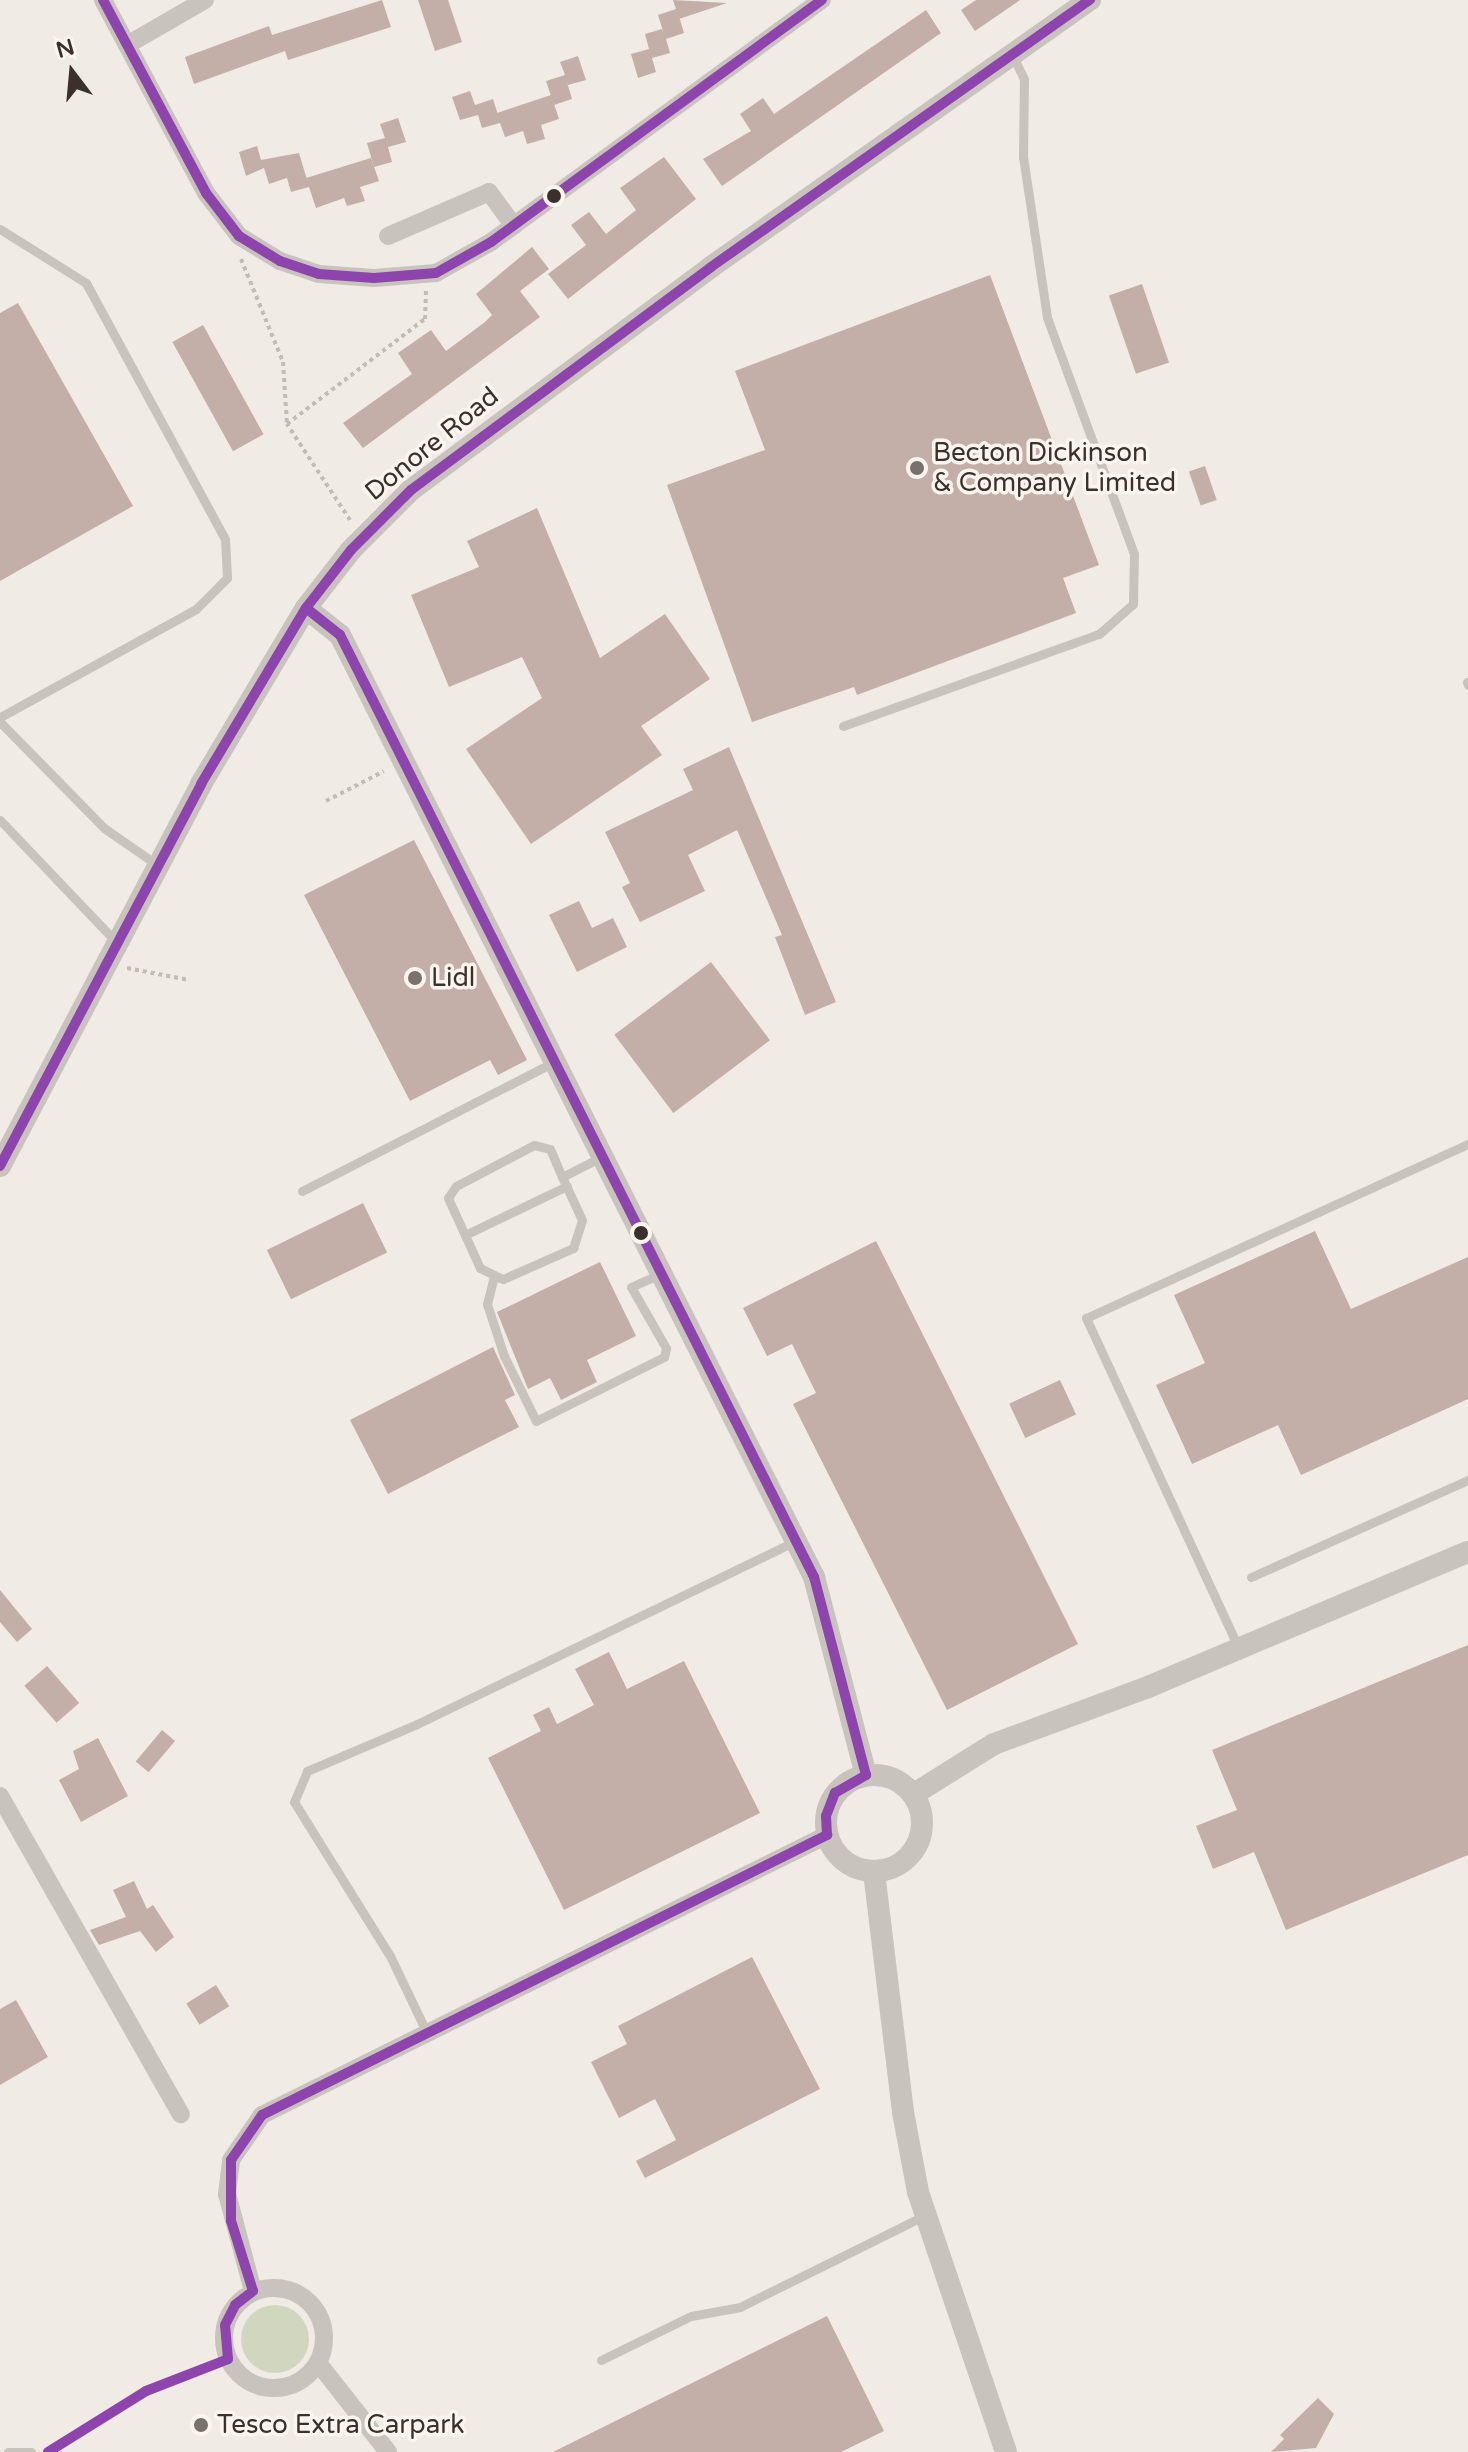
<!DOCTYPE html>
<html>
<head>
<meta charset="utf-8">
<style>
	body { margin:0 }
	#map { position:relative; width:1468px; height:2452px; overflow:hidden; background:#f0ebe5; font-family:"Varela Round",sans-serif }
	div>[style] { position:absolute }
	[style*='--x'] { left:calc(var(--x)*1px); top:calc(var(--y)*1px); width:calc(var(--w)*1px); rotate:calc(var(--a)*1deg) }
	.green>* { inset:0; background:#d1d6bf }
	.round { border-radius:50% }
	.building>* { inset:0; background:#c3afa7; transform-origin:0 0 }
	.path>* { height:4px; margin-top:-2px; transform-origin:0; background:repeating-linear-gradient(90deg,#c2bbb6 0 4px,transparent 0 8px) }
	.service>* { height:9px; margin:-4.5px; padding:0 4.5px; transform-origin:4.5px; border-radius:4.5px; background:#c9c3be }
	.minor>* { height:18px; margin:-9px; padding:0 9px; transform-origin:9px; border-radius:9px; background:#c9c3be }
	.minor>.ring { margin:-9px; padding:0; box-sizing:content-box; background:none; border:18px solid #c9c3be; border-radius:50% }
	.tertiary>* { height:22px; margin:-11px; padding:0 11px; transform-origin:11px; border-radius:11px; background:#c9c3be }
	.tertiary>.ring { margin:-11px; padding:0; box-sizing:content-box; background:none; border:22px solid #c9c3be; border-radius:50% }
	.bus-1>* { height:10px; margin:-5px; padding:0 5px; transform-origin:5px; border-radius:5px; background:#8e44ad }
	.dots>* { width:22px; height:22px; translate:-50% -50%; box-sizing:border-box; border:4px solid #fbf5ee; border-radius:50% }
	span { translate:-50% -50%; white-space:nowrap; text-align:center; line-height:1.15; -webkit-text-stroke:7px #fbf5ee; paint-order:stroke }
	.street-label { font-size:26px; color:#3b302b }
	.poi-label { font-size:26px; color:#3b302b }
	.left { translate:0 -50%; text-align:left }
	.north { position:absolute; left:32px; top:32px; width:80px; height:80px; -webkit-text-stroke:6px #fbf5ee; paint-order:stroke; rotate:344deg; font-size:22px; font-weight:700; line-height:32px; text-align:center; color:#3b302b }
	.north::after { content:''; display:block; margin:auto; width:28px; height:36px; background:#3b302b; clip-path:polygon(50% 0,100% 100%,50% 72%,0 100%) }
</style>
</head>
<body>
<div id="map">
	<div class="green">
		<i class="round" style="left:241px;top:2305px;width:68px;height:68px"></i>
	</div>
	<div class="building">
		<i style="clip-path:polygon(382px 0,391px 27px,288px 60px,285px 51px,194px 84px,185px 57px,269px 26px,272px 35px)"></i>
		<i style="clip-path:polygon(418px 0,448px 0,462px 42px,435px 51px)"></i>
		<i style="clip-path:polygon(673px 0,727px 3px,679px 19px,678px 13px,684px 33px,666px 39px,670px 53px,652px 58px,656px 72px,638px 78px,631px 54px,649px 49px,645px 34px,662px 29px,664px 34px,658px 15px,676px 9px)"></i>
		<i style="clip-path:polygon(976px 0,1020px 0,975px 31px,961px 10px)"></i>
		<i style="clip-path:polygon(926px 10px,941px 33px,722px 186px,703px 159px,751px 131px,740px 114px,763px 98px,774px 114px)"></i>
		<i style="clip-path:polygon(578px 56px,586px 80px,568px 85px,566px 79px,572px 99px,554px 105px,546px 81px,565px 75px,560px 62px)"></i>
		<i style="clip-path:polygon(470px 91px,475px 105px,493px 99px,499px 118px,497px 113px,551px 95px,559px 119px,541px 125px,545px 139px,527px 144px,523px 131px,505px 137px,500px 123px,482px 128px,478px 115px,460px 120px,452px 97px)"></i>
		<i style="clip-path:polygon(398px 118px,406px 142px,388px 147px,392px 162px,374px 167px,367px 143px,385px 138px,380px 124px)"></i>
		<i style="clip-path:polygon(257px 146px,261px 160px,299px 153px,308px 183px,306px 178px,371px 158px,379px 181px,360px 187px,365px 201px,347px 206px,344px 198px,316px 208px,309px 187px,291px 192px,287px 178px,269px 184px,264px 168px,246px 176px,239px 152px)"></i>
		<i style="clip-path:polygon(664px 157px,696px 199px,568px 299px,548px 274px,586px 245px,571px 225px,589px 212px,606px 234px,636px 210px,620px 188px)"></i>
		<i style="clip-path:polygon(532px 247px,549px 269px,520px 291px,540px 317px,363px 448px,343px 423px,412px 374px,398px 353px,431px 330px,446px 351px,485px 322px,492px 315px,476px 294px)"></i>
		<i style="clip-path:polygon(990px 275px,1099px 565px,1063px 578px,1076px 613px,857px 695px,854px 687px,752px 722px,667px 485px,765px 450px,735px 371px)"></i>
		<i style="left:1142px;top:284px;width:83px;height:35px;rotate:71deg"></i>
		<i style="clip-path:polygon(18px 303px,133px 506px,0 581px,0 313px)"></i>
		<i style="left:203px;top:325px;width:125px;height:35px;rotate:61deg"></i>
		<i style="left:1205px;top:466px;width:36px;height:17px;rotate:71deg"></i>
		<i style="clip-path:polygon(537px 508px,600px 658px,665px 614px,710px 679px,641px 726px,662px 755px,531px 844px,466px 749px,542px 698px,522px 657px,449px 687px,411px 595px,479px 567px,467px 541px)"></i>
		<i style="clip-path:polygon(729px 747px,836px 1002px,805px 1015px,775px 937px,782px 935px,737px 830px,688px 855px,705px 891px,640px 922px,622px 887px,630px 883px,605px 832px,693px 790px,683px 769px)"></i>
		<i style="clip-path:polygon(414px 840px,527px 1060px,498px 1075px,490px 1060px,410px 1101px,304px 895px)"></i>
		<i style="clip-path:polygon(579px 901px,592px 928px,613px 918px,627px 947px,577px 972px,549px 915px)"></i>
		<i style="left:711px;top:962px;width:98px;height:121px;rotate:53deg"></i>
		<i style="left:363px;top:1203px;width:55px;height:107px;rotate:64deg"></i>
		<i style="clip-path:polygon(1315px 1231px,1351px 1309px,1468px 1257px,1468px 1399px,1301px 1475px,1278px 1425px,1192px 1464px,1156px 1385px,1205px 1363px,1174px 1295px)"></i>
		<i style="clip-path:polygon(876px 1241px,1078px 1644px,947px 1710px,793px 1404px,816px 1393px,792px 1344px,767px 1356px,743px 1308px)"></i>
		<i style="clip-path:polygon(600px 1262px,636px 1336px,587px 1360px,597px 1382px,561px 1400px,550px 1378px,528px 1389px,497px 1312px)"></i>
		<i style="clip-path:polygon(493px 1347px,515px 1395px,505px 1400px,519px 1427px,388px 1494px,350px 1420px)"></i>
		<i style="left:1060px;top:1380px;width:38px;height:56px;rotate:65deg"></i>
		<i style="clip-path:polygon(0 1590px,32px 1629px,17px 1642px,0 1622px)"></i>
		<i style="clip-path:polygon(1468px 1645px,1468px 1855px,1286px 1930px,1254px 1852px,1213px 1869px,1196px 1826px,1237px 1810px,1212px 1750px)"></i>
		<i style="clip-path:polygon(609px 1652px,627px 1689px,684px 1661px,760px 1813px,564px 1910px,488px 1758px,541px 1731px,533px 1715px,549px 1707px,557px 1724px,594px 1705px,575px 1669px)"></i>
		<i style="left:47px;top:1666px;width:49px;height:30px;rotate:49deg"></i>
		<i style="left:162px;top:1730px;width:17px;height:41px;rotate:40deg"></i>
		<i style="clip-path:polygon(98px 1738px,128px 1796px,81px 1822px,59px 1780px,79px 1769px,73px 1751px)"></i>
		<i style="clip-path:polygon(134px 1881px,147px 1909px,153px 1905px,174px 1937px,156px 1952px,140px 1931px,99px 1945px,90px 1930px,126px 1917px,113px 1890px)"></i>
		<i style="clip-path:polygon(752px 1957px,820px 2089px,645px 2178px,636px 2161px,676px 2140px,655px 2099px,619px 2118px,591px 2062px,627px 2044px,618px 2026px)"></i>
		<i style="left:216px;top:1985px;width:25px;height:35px;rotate:58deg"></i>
		<i style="clip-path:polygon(16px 2000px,48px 2057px,0 2085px,0 2009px)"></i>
		<i style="clip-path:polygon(827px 2316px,884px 2431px,841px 2452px,553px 2452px)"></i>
		<i style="clip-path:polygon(1318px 2398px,1334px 2414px,1316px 2448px,1271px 2452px,1284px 2439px,1280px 2435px)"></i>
	</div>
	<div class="path">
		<i style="--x:241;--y:259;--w:111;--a:67.8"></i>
		<i style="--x:283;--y:362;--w:62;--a:86.3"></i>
		<i style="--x:350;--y:520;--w:115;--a:-123.3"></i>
		<i style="--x:287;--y:424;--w:173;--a:-37.3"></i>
		<i style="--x:425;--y:319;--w:28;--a:-88"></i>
		<i style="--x:326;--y:801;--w:65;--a:-27.3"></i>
		<i style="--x:127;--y:968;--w:63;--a:11"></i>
	</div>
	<div class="service">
		<i style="--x:0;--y:229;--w:102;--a:32.1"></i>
		<i style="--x:86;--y:283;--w:291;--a:61.5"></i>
		<i style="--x:225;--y:539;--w:39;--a:87"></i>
		<i style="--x:227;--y:578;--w:44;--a:135"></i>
		<i style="--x:196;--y:609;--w:224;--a:151.1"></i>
		<i style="--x:1467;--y:682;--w:3;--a:72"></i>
		<i style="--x:0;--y:722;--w:148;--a:45.5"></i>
		<i style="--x:104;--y:828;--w:63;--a:34.7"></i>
		<i style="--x:843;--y:726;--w:272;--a:-19.8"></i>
		<i style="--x:1099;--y:634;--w:45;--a:-41.4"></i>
		<i style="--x:1133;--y:604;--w:50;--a:-88.9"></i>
		<i style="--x:1134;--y:554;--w:252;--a:-110.2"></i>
		<i style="--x:1047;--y:317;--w:162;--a:-98.5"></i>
		<i style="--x:1023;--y:157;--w:78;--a:-89.3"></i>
		<i style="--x:1024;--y:79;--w:28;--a:-116"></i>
		<i style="--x:0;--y:820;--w:168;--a:46.4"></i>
		<i style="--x:562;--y:1177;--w:30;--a:-113"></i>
		<i style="--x:550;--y:1149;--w:16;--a:-166"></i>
		<i style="--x:534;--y:1145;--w:88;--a:152.3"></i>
		<i style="--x:456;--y:1186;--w:14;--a:124"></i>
		<i style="--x:448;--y:1198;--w:77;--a:65.4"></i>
		<i style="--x:480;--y:1268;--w:25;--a:26"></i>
		<i style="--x:503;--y:1279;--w:77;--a:-23.9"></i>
		<i style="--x:573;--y:1248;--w:29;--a:-72"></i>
		<i style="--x:582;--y:1220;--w:47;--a:-114.9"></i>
		<i style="--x:562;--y:1177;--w:44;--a:-27.1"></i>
		<i style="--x:302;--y:1191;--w:283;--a:-27.1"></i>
		<i style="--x:465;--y:1235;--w:113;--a:-25.7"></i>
		<i style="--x:494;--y:1276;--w:29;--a:104"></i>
		<i style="--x:487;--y:1304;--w:55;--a:71.9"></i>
		<i style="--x:504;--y:1356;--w:72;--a:63.8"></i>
		<i style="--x:536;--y:1421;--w:143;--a:-26.6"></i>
		<i style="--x:664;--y:1357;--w:9;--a:-77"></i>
		<i style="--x:666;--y:1348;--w:70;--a:-119.8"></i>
		<i style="--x:631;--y:1287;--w:32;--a:-24"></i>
		<i style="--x:1251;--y:1577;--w:238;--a:-24.1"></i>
		<i style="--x:1239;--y:1649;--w:365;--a:-114.8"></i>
		<i style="--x:1086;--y:1318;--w:420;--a:-24.5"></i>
		<i style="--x:426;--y:2031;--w:83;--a:-115.6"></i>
		<i style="--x:390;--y:1956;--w:181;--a:-121.9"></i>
		<i style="--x:294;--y:1802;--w:34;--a:-67"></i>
		<i style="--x:307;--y:1771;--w:120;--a:-23.1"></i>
		<i style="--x:417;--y:1724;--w:421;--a:-25.8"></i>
		<i style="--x:601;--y:2360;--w:100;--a:-26.1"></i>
		<i style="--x:691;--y:2316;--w:50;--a:-10.4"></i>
		<i style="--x:740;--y:2307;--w:207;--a:-26.4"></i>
		<i style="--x:8;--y:2452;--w:23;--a:0"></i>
		<i style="--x:48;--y:2452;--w:115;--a:-31.9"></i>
		<i style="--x:146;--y:2391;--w:88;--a:-21.3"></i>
	</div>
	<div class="minor">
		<i style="--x:103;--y:0;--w:219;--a:61.9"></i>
		<i style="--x:206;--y:193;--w:54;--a:52.5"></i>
		<i style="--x:239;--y:236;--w:48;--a:31.4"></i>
		<i style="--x:280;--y:261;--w:41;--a:18.4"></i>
		<i style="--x:319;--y:274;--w:55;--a:4.2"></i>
		<i style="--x:374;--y:278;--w:62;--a:-4.6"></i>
		<i style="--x:436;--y:273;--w:63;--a:-29.4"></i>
		<i style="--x:491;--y:242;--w:410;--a:-36.2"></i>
		<i style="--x:127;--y:45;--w:90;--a:-30"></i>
		<i style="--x:388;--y:236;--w:110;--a:-23.5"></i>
		<i style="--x:489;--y:192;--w:42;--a:53.7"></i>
		<i style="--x:0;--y:1796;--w:366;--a:60.4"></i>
		<i class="ring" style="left:224px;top:2288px;width:82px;height:82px"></i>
		<i style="--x:253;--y:2291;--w:100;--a:-105"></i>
		<i style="--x:227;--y:2194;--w:34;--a:-83"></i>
		<i style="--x:231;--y:2160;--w:55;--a:-55.4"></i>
		<i style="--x:262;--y:2115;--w:631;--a:-26.36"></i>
		<i style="--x:319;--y:2364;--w:112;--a:51.9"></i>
	</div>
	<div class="tertiary">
		<i style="--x:306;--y:608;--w:43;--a:38.5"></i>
		<i style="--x:340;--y:635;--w:1055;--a:63.29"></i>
		<i style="--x:814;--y:1577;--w:205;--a:75.3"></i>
		<i style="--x:0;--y:1166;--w:432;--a:-62.2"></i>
		<i style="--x:201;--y:784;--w:205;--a:-59.2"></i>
		<i style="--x:306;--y:608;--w:73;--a:-52.2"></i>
		<i style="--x:351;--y:550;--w:85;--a:-45"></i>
		<i style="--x:411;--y:490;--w:374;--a:-36.6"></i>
		<i style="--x:711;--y:267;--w:464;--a:-35.2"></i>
		<i class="ring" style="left:826px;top:1775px;width:74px;height:74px"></i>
		<i style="--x:914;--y:1794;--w:94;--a:-32"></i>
		<i style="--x:994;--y:1744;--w:164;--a:-20.3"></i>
		<i style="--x:1148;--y:1687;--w:347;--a:-22.9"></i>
		<i style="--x:874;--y:1872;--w:242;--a:83.1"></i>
		<i style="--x:903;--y:2112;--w:81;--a:79.4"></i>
		<i style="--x:918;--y:2192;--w:274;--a:71.3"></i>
	</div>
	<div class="bus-1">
		<i style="--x:103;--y:0;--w:219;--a:61.9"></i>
		<i style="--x:206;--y:193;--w:54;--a:52.5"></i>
		<i style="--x:239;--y:236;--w:48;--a:31.4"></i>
		<i style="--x:280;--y:261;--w:41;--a:18.4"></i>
		<i style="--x:319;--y:274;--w:55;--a:4.2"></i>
		<i style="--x:374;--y:278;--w:62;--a:-4.6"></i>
		<i style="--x:436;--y:273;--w:63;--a:-29.4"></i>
		<i style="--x:491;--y:242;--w:410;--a:-36.2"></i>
		<i style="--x:0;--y:1166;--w:432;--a:-62.2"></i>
		<i style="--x:201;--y:784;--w:205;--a:-59.2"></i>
		<i style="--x:306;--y:608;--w:73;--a:-52.2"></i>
		<i style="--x:351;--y:550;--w:85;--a:-45"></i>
		<i style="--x:411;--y:490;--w:374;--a:-36.6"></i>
		<i style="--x:711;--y:267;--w:464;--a:-35.2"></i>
		<i style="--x:48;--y:2452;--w:115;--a:-31.9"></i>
		<i style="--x:146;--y:2391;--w:88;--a:-21.3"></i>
		<i style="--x:228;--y:2359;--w:34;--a:-95"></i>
		<i style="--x:225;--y:2325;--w:22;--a:-63"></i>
		<i style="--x:235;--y:2305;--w:23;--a:-38"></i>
		<i style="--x:253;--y:2291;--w:73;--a:-107.4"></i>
		<i style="--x:231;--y:2221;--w:61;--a:-90"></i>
		<i style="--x:231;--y:2160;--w:55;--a:-55.4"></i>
		<i style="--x:262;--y:2115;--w:631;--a:-26.36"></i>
		<i style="--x:827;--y:1835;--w:19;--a:-93"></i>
		<i style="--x:826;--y:1816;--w:25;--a:-69"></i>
		<i style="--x:835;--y:1793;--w:36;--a:-30"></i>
		<i style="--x:866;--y:1775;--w:205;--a:-104.7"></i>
		<i style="--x:814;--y:1577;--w:1055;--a:-116.71"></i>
		<i style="--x:340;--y:635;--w:43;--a:-141.5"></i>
	</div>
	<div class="dots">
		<i style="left:554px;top:196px;background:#3b302b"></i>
		<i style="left:917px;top:468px;background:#7a716c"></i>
		<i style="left:415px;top:978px;background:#7a716c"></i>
		<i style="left:641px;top:1233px;background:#3b302b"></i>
		<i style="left:201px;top:2425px;background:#7a716c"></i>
	</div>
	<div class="street-label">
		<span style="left:432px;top:444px;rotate:-39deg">Donore Road</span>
	</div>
	<div class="poi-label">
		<span class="left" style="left:933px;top:468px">Becton Dickinson<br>&amp; Company Limited</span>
		<span class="left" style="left:431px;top:978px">Lidl</span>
		<span class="left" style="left:217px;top:2425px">Tesco Extra Carpark</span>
	</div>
	<div class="north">N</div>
</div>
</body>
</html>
